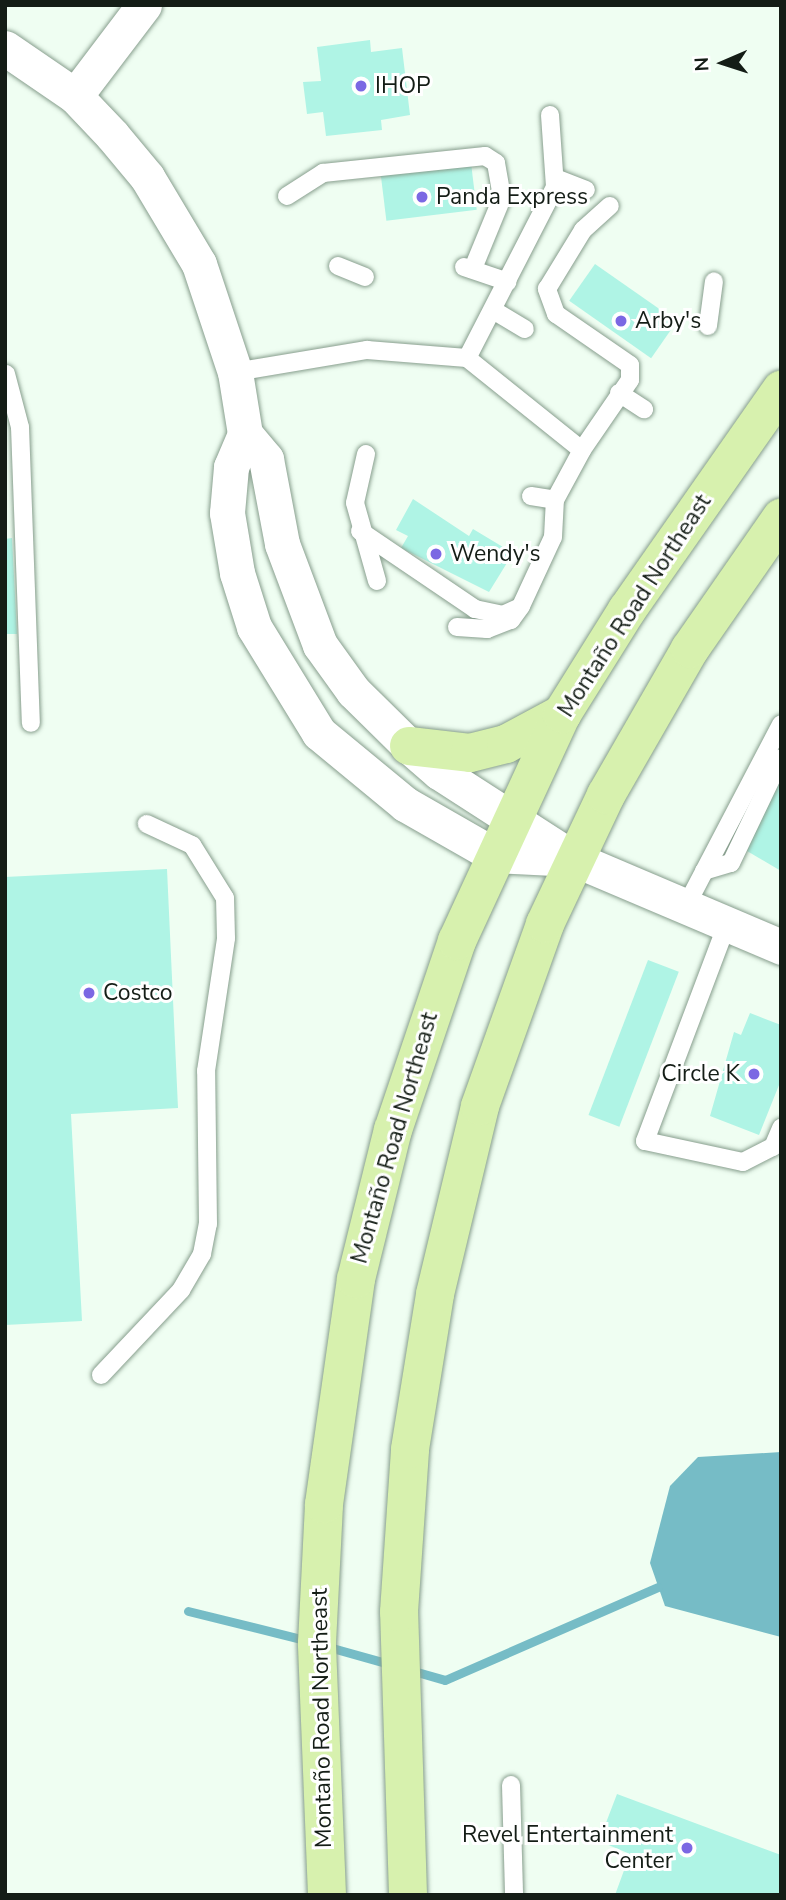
<!DOCTYPE html>
<html>
<head>
<meta charset="utf-8">
<style>
	body { margin:0 }
	#map { position:relative; width:786px; height:1900px; overflow:hidden; background:#effef2; font-family:"Nunito Sans",sans-serif }
	div>[style] { position:absolute }
	[style*='--x'] { left:calc(var(--x)*1px); top:calc(var(--y)*1px); width:calc(var(--w)*1px); rotate:calc(var(--a)*1deg) }
	.water>* { inset:0; background:#76bcc6 }
	.stream>* { height:9px; margin:-4.5px; padding:0 4.5px; transform-origin:4.5px; border-radius:4.5px; background:#76bcc6 }
	.building>* { inset:0; background:#aff4e5; transform-origin:0 0 }
	.roads { filter:drop-shadow(0 0 2px #879e8d) drop-shadow(0 0 2px #879e8d) }
	.lane>* { height:18px; margin:-9px; padding:0 9px; transform-origin:9px; border-radius:9px; background:#fff }
	.street>* { height:35px; margin:-17.5px; padding:0 17.5px; transform-origin:17.5px; border-radius:17.5px; background:#fff }
	.primary>* { height:38px; margin:-19px; padding:0 19px; transform-origin:19px; border-radius:19px; background:#d7f1ae }
	.dots>* { width:19px; height:19px; translate:-50% -50%; box-sizing:border-box; border:4px solid #fff; border-radius:50% }
	span { translate:-50% -50%; white-space:nowrap; text-align:center; line-height:1.15; -webkit-text-stroke:6px #fff; paint-order:stroke }
	.poi-label { font-size:23px; color:#141d16 }
	.left { translate:0 -50%; text-align:left }
	.right { translate:-100% -50%; text-align:right }
	.street-label { font-size:23px; color:#141d16 }
	.frame { position:absolute; inset:0; border:7px solid #141d16; pointer-events:none }
	.north { position:absolute; left:688px; top:28px; width:70px; height:70px; -webkit-text-stroke:5px #fff; paint-order:stroke; rotate:267deg; font-size:19px; font-weight:700; line-height:28px; text-align:center; color:#141d16 }
	.north::after { content:''; display:block; margin:auto; width:24px; height:32px; background:#141d16; clip-path:polygon(50% 0,100% 100%,50% 72%,0 100%) }
</style>
</head>
<body>
<div id="map">
	<div class="water">
		<i style="clip-path:polygon(781px 1452px,781px 1637px,665px 1606px,650px 1563px,670px 1486px,698px 1457px)"></i>
	</div>
	<div class="stream">
		<i style="--x:188;--y:1611;--w:125;--a:13.9"></i>
		<i style="--x:325;--y:1646;--w:71;--a:15.6"></i>
		<i style="--x:410;--y:1670;--w:36;--a:16"></i>
		<i style="--x:445;--y:1680;--w:232;--a:-23.6"></i>
	</div>
	<div class="building">
		<i style="clip-path:polygon(370px 40px,371px 52px,402px 48px,410px 115px,381px 120px,382px 130px,326px 136px,323px 112px,307px 114px,303px 82px,321px 81px,317px 47px)"></i>
		<i style="left:471px;top:163px;width:47px;height:91px;rotate:83deg"></i>
		<i style="left:595px;top:264px;width:100px;height:45px;rotate:35deg"></i>
		<i style="clip-path:polygon(413px 499px,469px 536px,473px 529px,513px 553px,489px 592px,401px 548px,408px 536px,396px 530px)"></i>
		<i style="clip-path:polygon(12px 538px,17px 634px,5px 634px,5px 539px)"></i>
		<i style="clip-path:polygon(781px 769px,781px 871px,747px 851px)"></i>
		<i style="clip-path:polygon(167px 869px,178px 1108px,71px 1114px,82px 1321px,5px 1325px,5px 877px)"></i>
		<i style="left:648px;top:960px;width:33px;height:166px;rotate:21deg"></i>
		<i style="clip-path:polygon(750px 1013px,781px 1025px,781px 1080px,759px 1135px,710px 1116px,734px 1032px,741px 1035px)"></i>
		<i style="clip-path:polygon(617px 1794px,781px 1855px,781px 1895px,615px 1895px,630px 1854px,599px 1841px)"></i>
	</div>
	<div class="roads">
		<div class="lane">
			<i style="--x:550;--y:115;--w:72;--a:86"></i>
			<i style="--x:555;--y:187;--w:192;--a:117.2"></i>
			<i style="--x:467;--y:358;--w:147;--a:38.7"></i>
			<i style="--x:582;--y:450;--w:85;--a:-55.6"></i>
			<i style="--x:630;--y:380;--w:15;--a:-90"></i>
			<i style="--x:630;--y:365;--w:90;--a:-145.4"></i>
			<i style="--x:556;--y:314;--w:27;--a:-110"></i>
			<i style="--x:547;--y:289;--w:69;--a:-58.6"></i>
			<i style="--x:583;--y:230;--w:36;--a:-42"></i>
			<i style="--x:555;--y:178;--w:33;--a:21"></i>
			<i style="--x:287;--y:196;--w:43;--a:-32.6"></i>
			<i style="--x:323;--y:173;--w:163;--a:-6"></i>
			<i style="--x:485;--y:156;--w:13;--a:32"></i>
			<i style="--x:496;--y:163;--w:36;--a:80"></i>
			<i style="--x:502;--y:198;--w:74;--a:112.4"></i>
			<i style="--x:338;--y:266;--w:29;--a:22"></i>
			<i style="--x:464;--y:267;--w:46;--a:18.8"></i>
			<i style="--x:493;--y:310;--w:37;--a:31"></i>
			<i style="--x:708;--y:326;--w:45;--a:-82.4"></i>
			<i style="--x:235;--y:372;--w:134;--a:-9.5"></i>
			<i style="--x:367;--y:350;--w:100;--a:4.6"></i>
			<i style="--x:6;--y:374;--w:55;--a:75.2"></i>
			<i style="--x:20;--y:427;--w:296;--a:87.9"></i>
			<i style="--x:619;--y:393;--w:30;--a:33"></i>
			<i style="--x:366;--y:454;--w:50;--a:102.7"></i>
			<i style="--x:355;--y:503;--w:81;--a:74.2"></i>
			<i style="--x:531;--y:496;--w:24;--a:9"></i>
			<i style="--x:360;--y:531;--w:139;--a:34.1"></i>
			<i style="--x:475;--y:609;--w:29;--a:12"></i>
			<i style="--x:503;--y:615;--w:14;--a:-25"></i>
			<i style="--x:457;--y:627;--w:30;--a:4"></i>
			<i style="--x:487;--y:629;--w:26;--a:-21"></i>
			<i style="--x:511;--y:620;--w:17;--a:-54"></i>
			<i style="--x:521;--y:606;--w:76;--a:-65.1"></i>
			<i style="--x:553;--y:537;--w:37;--a:-87"></i>
			<i style="--x:555;--y:500;--w:57;--a:-61.6"></i>
			<i style="--x:704;--y:871;--w:28;--a:-17"></i>
			<i style="--x:731;--y:863;--w:116;--a:-64.5"></i>
			<i style="--x:686;--y:906;--w:205;--a:-62.4"></i>
			<i style="--x:727;--y:924;--w:232;--a:110.7"></i>
			<i style="--x:645;--y:1141;--w:100;--a:12.1"></i>
			<i style="--x:743;--y:1162;--w:34;--a:-27"></i>
			<i style="--x:773;--y:1147;--w:21;--a:-67"></i>
			<i style="--x:101;--y:1375;--w:117;--a:-46.7"></i>
			<i style="--x:181;--y:1290;--w:42;--a:-59.7"></i>
			<i style="--x:202;--y:1254;--w:31;--a:-79"></i>
			<i style="--x:208;--y:1224;--w:153;--a:-90.7"></i>
			<i style="--x:206;--y:1071;--w:134;--a:-81.4"></i>
			<i style="--x:226;--y:938;--w:40;--a:-91.4"></i>
			<i style="--x:225;--y:898;--w:62;--a:-121.9"></i>
			<i style="--x:192;--y:845;--w:50;--a:-155"></i>
			<i style="--x:511;--y:1785;--w:110;--a:88.4"></i>
		</div>
		<div class="street">
			<i style="--x:5;--y:48;--w:85;--a:34.4"></i>
			<i style="--x:75;--y:96;--w:54;--a:46.5"></i>
			<i style="--x:112;--y:135;--w:55;--a:50.2"></i>
			<i style="--x:147;--y:177;--w:101;--a:59.1"></i>
			<i style="--x:199;--y:264;--w:114;--a:71.6"></i>
			<i style="--x:235;--y:372;--w:63;--a:80.8"></i>
			<i style="--x:245;--y:434;--w:36;--a:113"></i>
			<i style="--x:231;--y:467;--w:46;--a:95"></i>
			<i style="--x:227;--y:513;--w:61;--a:80.5"></i>
			<i style="--x:237;--y:573;--w:57;--a:72.5"></i>
			<i style="--x:254;--y:627;--w:124;--a:58.5"></i>
			<i style="--x:319;--y:733;--w:112;--a:39.5"></i>
			<i style="--x:405;--y:804;--w:103;--a:29.8"></i>
			<i style="--x:494;--y:855;--w:80;--a:2.9"></i>
			<i style="--x:75;--y:96;--w:114;--a:-52.8"></i>
			<i style="--x:245;--y:434;--w:33;--a:50"></i>
			<i style="--x:266;--y:459;--w:86;--a:79.3"></i>
			<i style="--x:282;--y:544;--w:108;--a:69.4"></i>
			<i style="--x:320;--y:645;--w:57;--a:54.3"></i>
			<i style="--x:353;--y:691;--w:78;--a:44.5"></i>
			<i style="--x:409;--y:746;--w:40;--a:41"></i>
			<i style="--x:439;--y:772;--w:161;--a:32.8"></i>
			<i style="--x:574;--y:859;--w:225;--a:23"></i>
		</div>
		<div class="primary">
			<i style="--x:409;--y:746;--w:61;--a:6.5"></i>
			<i style="--x:470;--y:753;--w:37;--a:-14"></i>
			<i style="--x:506;--y:744;--w:64;--a:-28.2"></i>
			<i style="--x:327;--y:1895;--w:252;--a:-92.3"></i>
			<i style="--x:317;--y:1643;--w:139;--a:-87.1"></i>
			<i style="--x:324;--y:1504;--w:227;--a:-81.9"></i>
			<i style="--x:356;--y:1279;--w:154;--a:-76.1"></i>
			<i style="--x:393;--y:1130;--w:200;--a:-71.3"></i>
			<i style="--x:457;--y:941;--w:250;--a:-65.2"></i>
			<i style="--x:562;--y:714;--w:123;--a:-58"></i>
			<i style="--x:627;--y:610;--w:269;--a:-55"></i>
			<i style="--x:408;--y:1895;--w:283;--a:-91.8"></i>
			<i style="--x:399;--y:1612;--w:163;--a:-86.1"></i>
			<i style="--x:410;--y:1449;--w:157;--a:-80.8"></i>
			<i style="--x:435;--y:1294;--w:193;--a:-76.5"></i>
			<i style="--x:480;--y:1106;--w:193;--a:-70.3"></i>
			<i style="--x:545;--y:924;--w:143;--a:-64.7"></i>
			<i style="--x:606;--y:795;--w:168;--a:-60.1"></i>
			<i style="--x:690;--y:649;--w:160;--a:-55.2"></i>
		</div>
	</div>
	<div class="dots">
		<i style="left:361px;top:86px;background:#7b68e3"></i>
		<i style="left:422px;top:197px;background:#7b68e3"></i>
		<i style="left:621px;top:321px;background:#7b68e3"></i>
		<i style="left:436px;top:554px;background:#7b68e3"></i>
		<i style="left:89px;top:993px;background:#7b68e3"></i>
		<i style="left:754px;top:1074px;background:#7b68e3"></i>
		<i style="left:687px;top:1848px;background:#7b68e3"></i>
	</div>
	<div class="poi-label">
		<span class="left" style="left:375px;top:86px">IHOP</span>
		<span class="left" style="left:436px;top:197px">Panda Express</span>
		<span class="left" style="left:635px;top:321px">Arby's</span>
		<span class="left" style="left:450px;top:554px">Wendy's</span>
		<span class="left" style="left:103px;top:993px">Costco</span>
		<span class="right" style="left:740px;top:1074px">Circle K</span>
		<span class="right" style="left:673px;top:1848px">Revel Entertainment<br>Center</span>
	</div>
	<div class="street-label">
		<span style="left:635px;top:606px;rotate:-57deg">Montaño Road Northeast</span>
		<span style="left:395px;top:1138px;rotate:-74deg">Montaño Road Northeast</span>
		<span style="left:322px;top:1718px;rotate:-91deg">Montaño Road Northeast</span>
	</div>
	<div class="frame"></div>
	<div class="north">N</div>
</div>
</body>
</html>
